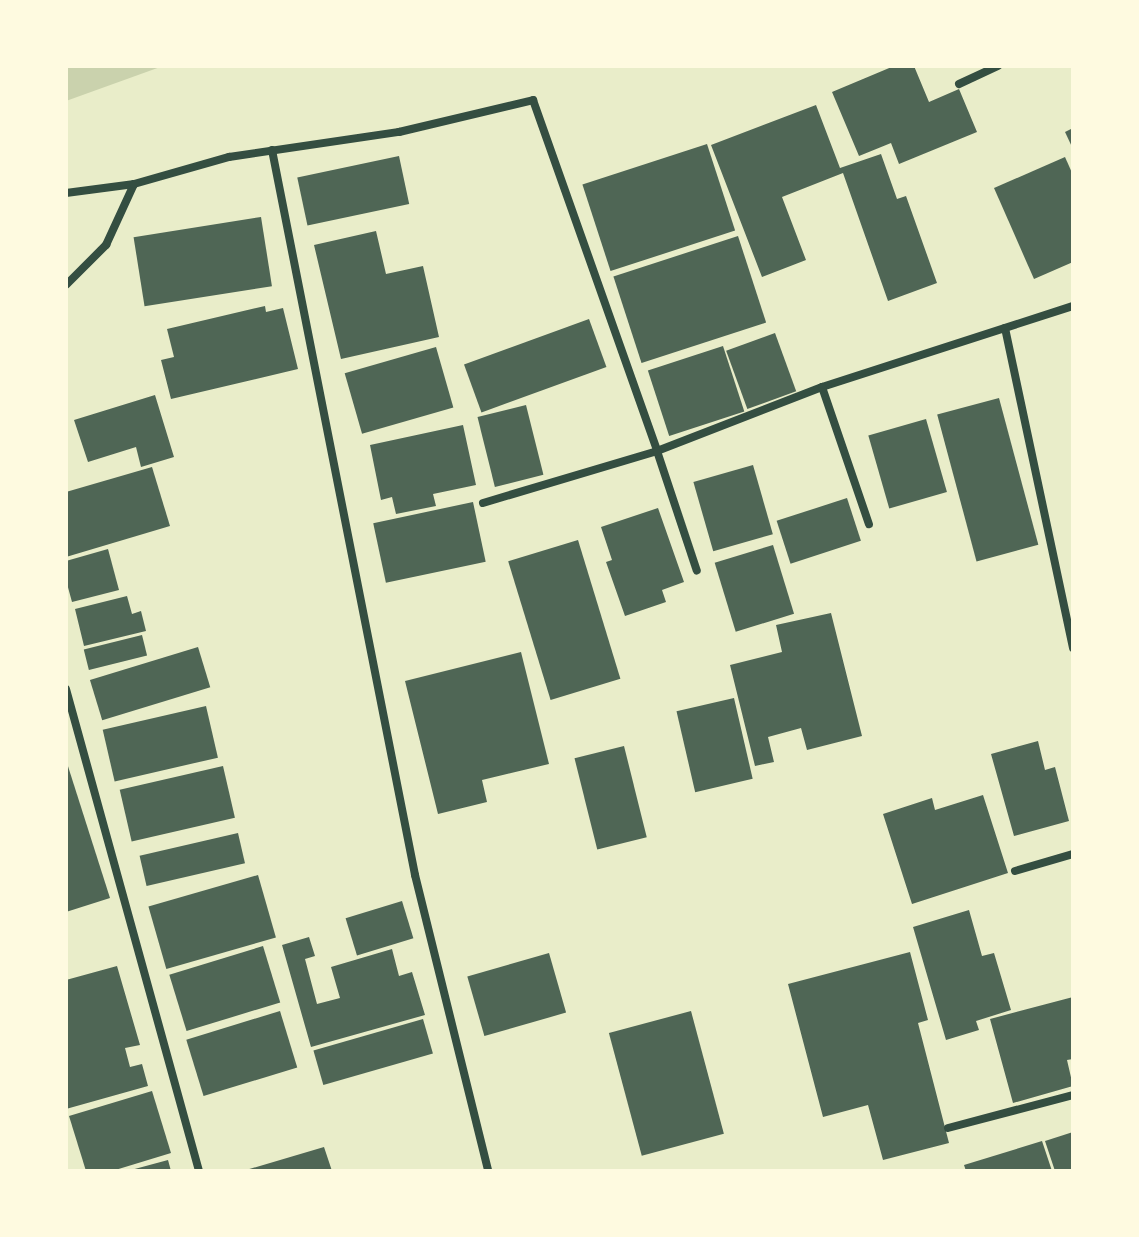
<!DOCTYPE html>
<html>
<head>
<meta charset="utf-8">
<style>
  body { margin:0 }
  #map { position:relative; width:1139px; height:1237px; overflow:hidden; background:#e9edc9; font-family:"Public Sans",sans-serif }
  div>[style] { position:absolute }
  .green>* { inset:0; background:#cad2ad }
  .building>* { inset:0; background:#4f6655; transform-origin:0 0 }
  .minor>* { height:8px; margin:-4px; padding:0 4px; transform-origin:4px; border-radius:4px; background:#344e41 }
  span { translate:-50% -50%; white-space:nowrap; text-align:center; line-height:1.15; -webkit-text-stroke:6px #fefae0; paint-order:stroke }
  .frame { position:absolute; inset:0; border:68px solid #fefae0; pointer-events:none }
</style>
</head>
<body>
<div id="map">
  <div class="green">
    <div style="clip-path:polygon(66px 66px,163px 66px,66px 101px)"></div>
  </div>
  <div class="building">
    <div style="clip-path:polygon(894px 66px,914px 66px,929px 102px,959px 89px,977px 132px,899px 164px,891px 143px,859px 156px,832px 92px)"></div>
    <div style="clip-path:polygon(816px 105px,840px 168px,881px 154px,897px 199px,906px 196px,937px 283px,888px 301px,843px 173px,782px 197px,806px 260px,762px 277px,711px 145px)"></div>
    <div style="clip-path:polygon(1073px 128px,1073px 149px,1065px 132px)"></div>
    <div style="left:707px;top:144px;width:91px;height:131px;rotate:72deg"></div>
    <div style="left:399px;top:156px;width:49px;height:104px;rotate:78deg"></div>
    <div style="clip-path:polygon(1065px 157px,1073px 175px,1073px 262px,1034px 279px,994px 188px)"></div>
    <div style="left:261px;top:217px;width:70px;height:129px;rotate:81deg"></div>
    <div style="clip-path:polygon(376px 231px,386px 274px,423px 266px,439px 337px,341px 359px,314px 245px)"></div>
    <div style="left:738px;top:236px;width:91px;height:131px;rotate:72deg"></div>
    <div style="clip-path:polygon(265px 306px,266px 312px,283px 308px,298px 369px,171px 399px,161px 360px,174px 357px,167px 329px)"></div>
    <div style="left:589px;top:319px;width:51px;height:133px;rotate:70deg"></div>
    <div style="left:775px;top:333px;width:62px;height:52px;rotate:70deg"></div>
    <div style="left:723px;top:346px;width:69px;height:79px;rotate:72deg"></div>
    <div style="left:436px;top:347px;width:63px;height:95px;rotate:74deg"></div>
    <div style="clip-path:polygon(155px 395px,174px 457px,141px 467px,136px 447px,88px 462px,74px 420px)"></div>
    <div style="left:999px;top:398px;width:152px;height:64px;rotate:75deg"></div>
    <div style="left:526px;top:405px;width:72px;height:50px;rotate:76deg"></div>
    <div style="left:926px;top:419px;width:76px;height:60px;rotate:74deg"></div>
    <div style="clip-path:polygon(463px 425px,476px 485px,433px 494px,436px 506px,396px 514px,392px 497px,381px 500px,370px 445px)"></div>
    <div style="left:753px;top:465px;width:72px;height:62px;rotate:74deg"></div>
    <div style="clip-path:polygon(152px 467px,170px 526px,66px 557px,66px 492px)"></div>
    <div style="left:847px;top:498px;width:45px;height:74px;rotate:72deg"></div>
    <div style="left:473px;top:502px;width:61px;height:102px;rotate:78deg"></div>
    <div style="clip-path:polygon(658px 508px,684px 582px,662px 590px,666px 602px,625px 616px,606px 562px,612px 560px,601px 527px)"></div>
    <div style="left:578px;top:540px;width:145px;height:73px;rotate:73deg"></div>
    <div style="left:773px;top:545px;width:72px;height:61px;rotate:73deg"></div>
    <div style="clip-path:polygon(108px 549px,119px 590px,72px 602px,66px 580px,66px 561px)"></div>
    <div style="clip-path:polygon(127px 596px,132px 614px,141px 611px,146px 631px,84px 646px,75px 609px)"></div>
    <div style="clip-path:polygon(831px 613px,862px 736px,807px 750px,801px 728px,768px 737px,774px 762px,755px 766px,730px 665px,782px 652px,776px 625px)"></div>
    <div style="left:142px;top:635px;width:21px;height:60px;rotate:76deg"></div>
    <div style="left:198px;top:647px;width:42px;height:113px;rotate:73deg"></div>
    <div style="clip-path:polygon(521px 652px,549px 764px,482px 780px,487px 802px,438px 814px,405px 681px)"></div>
    <div style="left:734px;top:698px;width:83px;height:59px;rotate:77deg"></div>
    <div style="left:206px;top:706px;width:53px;height:106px;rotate:77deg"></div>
    <div style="clip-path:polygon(1038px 741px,1045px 770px,1055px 767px,1069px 821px,1014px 836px,991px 754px)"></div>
    <div style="left:624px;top:746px;width:94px;height:51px;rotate:76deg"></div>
    <div style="clip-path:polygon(66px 760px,110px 898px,66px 912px)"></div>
    <div style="left:223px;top:766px;width:53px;height:106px;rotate:77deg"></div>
    <div style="clip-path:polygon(983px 795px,1008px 873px,912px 904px,883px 814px,932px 798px,935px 810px)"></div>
    <div style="left:238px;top:833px;width:31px;height:101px;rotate:77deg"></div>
    <div style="left:258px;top:875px;width:65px;height:114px;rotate:74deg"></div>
    <div style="left:402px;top:901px;width:39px;height:59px;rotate:73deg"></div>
    <div style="clip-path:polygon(969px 910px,982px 956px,994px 953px,1011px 1010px,976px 1021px,979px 1030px,946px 1040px,913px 927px)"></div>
    <div style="clip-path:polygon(309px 937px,315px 956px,305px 959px,317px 1004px,340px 998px,331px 967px,392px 949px,399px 976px,412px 972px,425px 1015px,311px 1047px,282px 945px)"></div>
    <div style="left:263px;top:946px;width:59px;height:98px;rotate:73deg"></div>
    <div style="clip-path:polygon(910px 952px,928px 1020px,918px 1023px,949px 1143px,883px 1160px,868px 1105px,823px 1117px,788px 984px)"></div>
    <div style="left:549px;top:953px;width:62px;height:85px;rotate:74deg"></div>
    <div style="clip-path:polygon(117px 966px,140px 1045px,125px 1048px,130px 1067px,142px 1064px,148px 1086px,66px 1109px,66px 980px)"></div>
    <div style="clip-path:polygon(1073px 997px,1073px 1059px,1067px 1060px,1073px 1086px,1013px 1103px,990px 1019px)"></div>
    <div style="left:280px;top:1011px;width:59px;height:98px;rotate:73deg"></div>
    <div style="left:691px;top:1011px;width:127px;height:85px;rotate:75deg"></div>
    <div style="left:423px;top:1019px;width:36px;height:114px;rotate:74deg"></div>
    <div style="clip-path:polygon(152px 1091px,171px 1153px,112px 1171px,86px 1171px,69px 1116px)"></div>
    <div style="clip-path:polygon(1073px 1132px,1073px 1171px,1055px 1171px,1045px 1141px)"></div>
    <div style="clip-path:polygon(1042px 1141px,1052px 1171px,966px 1171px,964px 1165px)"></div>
    <div style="clip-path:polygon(324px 1147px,332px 1171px,246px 1171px,246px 1170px)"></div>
    <div style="clip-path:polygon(168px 1160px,171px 1171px,132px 1171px,131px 1170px)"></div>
  </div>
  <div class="minor">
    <div style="left:959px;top:84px;width:43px;rotate:-24.8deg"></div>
    <div style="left:272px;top:150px;width:739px;rotate:78.84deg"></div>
    <div style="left:415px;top:875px;width:305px;rotate:76.1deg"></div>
    <div style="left:66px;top:193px;width:69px;rotate:-7.5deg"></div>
    <div style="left:66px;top:285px;width:57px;rotate:-45deg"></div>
    <div style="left:106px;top:245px;width:67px;rotate:-65.3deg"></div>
    <div style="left:134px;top:184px;width:99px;rotate:-15.9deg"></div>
    <div style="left:229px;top:157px;width:172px;rotate:-8.4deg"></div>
    <div style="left:399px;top:132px;width:138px;rotate:-13.4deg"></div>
    <div style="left:533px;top:100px;width:372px;rotate:70.5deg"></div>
    <div style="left:657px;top:451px;width:177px;rotate:-21.2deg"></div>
    <div style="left:822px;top:387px;width:264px;rotate:-17.9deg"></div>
    <div style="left:1005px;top:328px;width:327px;rotate:78deg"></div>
    <div style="left:822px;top:387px;width:145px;rotate:71.1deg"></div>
    <div style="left:483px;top:503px;width:182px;rotate:-16.6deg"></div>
    <div style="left:657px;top:451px;width:126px;rotate:71.6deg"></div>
    <div style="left:66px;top:689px;width:500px;rotate:74.57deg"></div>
    <div style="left:1015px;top:871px;width:60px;rotate:-16.3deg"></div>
    <div style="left:948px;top:1128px;width:129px;rotate:-14.8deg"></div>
  </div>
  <div class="frame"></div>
</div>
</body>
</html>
